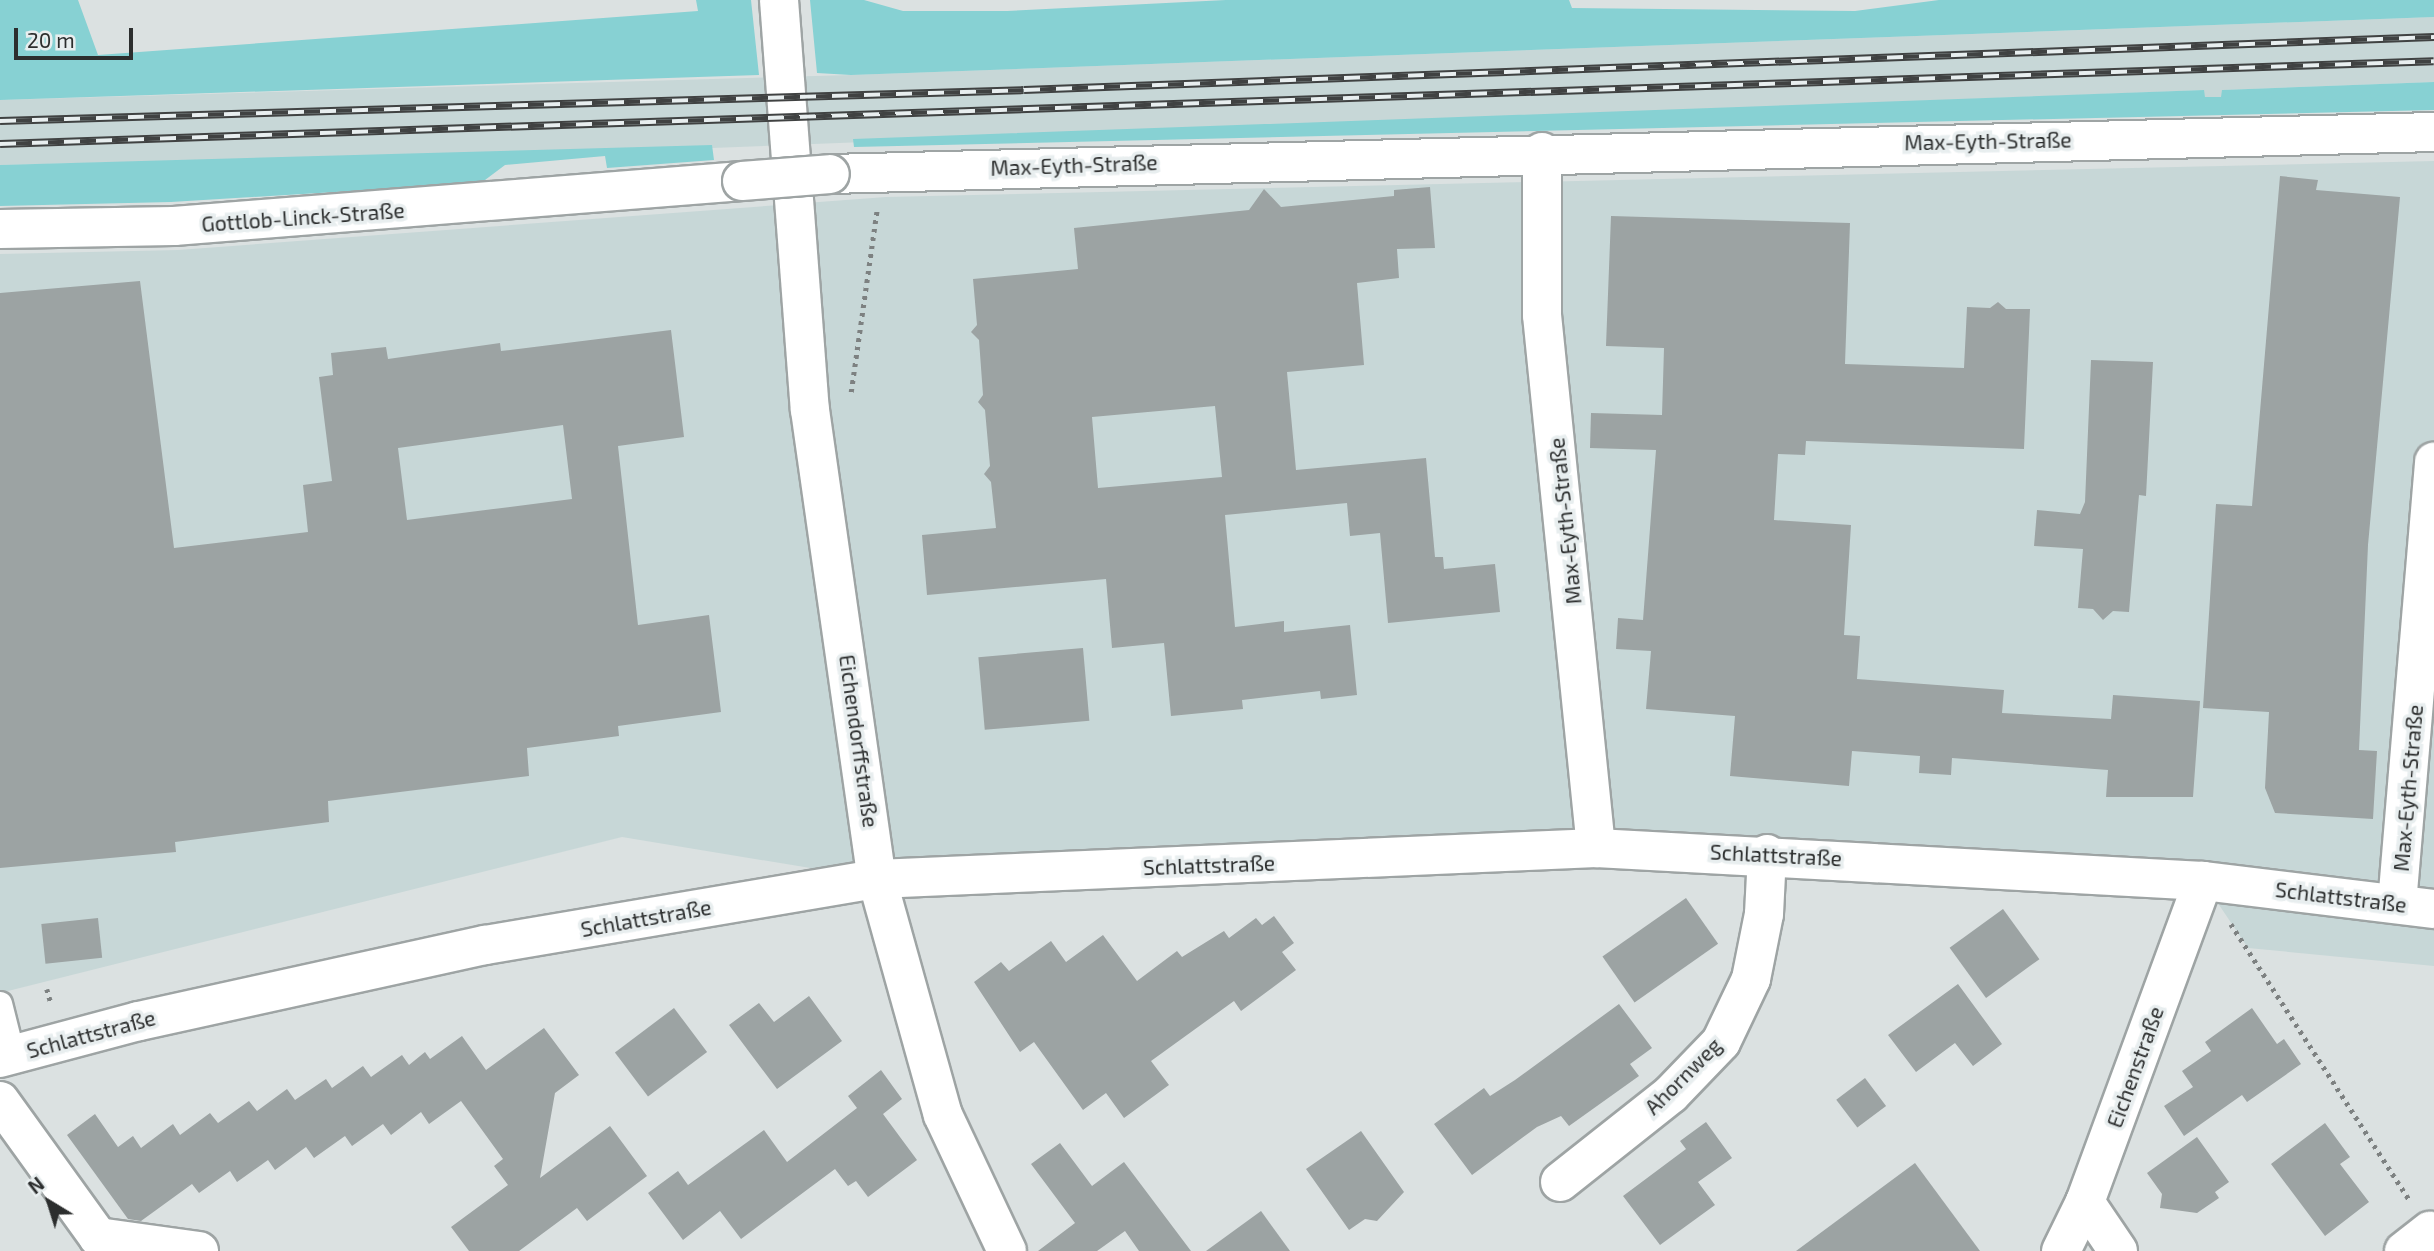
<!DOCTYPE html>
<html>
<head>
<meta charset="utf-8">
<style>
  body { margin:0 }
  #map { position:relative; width:2434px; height:1251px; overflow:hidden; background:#dbe1e1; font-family:"Exo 2",sans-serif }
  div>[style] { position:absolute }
  .built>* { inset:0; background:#c7d7d7 }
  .green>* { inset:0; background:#87d1d3 }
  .building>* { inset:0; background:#9ca3a3; transform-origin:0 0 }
  .path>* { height:4.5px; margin-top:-2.25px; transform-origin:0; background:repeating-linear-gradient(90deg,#7d8181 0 3.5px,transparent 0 8.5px) }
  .roads { filter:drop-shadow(2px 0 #9ea4a4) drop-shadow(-2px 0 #9ea4a4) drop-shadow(0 2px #9ea4a4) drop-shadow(0 -2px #9ea4a4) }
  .service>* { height:23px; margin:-11.5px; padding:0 11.5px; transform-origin:11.5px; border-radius:11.5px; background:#fff }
  .minor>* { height:38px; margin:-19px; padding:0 19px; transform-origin:19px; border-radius:19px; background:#fff }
  .tertiary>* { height:38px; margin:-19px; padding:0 19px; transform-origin:19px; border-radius:19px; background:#fff }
  .rail>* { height:8px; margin-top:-4px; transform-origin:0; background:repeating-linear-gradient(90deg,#e8eeef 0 16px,#404242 0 32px); box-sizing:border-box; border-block:2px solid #404242 }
  .bridges { filter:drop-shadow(2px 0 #9ea4a4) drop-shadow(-2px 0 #9ea4a4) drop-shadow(0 2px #9ea4a4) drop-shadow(0 -2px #9ea4a4) }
  .tertiary-bridge>* { height:38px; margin:-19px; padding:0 19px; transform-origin:19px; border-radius:19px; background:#fff }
  span { translate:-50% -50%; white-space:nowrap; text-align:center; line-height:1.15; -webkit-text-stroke:7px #e8eeef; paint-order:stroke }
  .street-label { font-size:21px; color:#2c2e2e }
  .north { position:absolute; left:14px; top:1167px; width:70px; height:70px; -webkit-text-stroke:5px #e8eeef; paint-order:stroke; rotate:322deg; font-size:19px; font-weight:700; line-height:28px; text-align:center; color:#2c2e2e }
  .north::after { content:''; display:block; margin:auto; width:24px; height:32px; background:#2c2e2e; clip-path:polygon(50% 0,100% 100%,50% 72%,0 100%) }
  .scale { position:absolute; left:14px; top:28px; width:119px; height:32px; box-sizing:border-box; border:4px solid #2c2e2e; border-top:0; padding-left:9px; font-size:21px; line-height:24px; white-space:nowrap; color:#2c2e2e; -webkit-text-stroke:5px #e8eeef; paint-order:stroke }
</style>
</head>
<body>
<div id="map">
  <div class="built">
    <div style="clip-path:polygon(2434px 17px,2434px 82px,2222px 90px,2222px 97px,2205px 98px,2203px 90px,712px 148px,0 165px,0 100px,851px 75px)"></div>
    <div style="clip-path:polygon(2434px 161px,2434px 966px,2248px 948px,2203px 881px,1767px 854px,877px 879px,622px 837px,0 993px,0 254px,178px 250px,886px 197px)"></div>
  </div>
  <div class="green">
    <div style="clip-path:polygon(0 0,78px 0,98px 55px,698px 11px,696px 0,751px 0,759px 75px,0 100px)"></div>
    <div style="clip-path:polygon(810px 0,864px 0,903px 11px,1007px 11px,1226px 0,1569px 0,1572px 8px,1855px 11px,1939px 0,2434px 0,2434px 17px,851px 75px,817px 73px)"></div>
    <div style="clip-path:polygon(2434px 82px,2434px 110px,854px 147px,853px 139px,2204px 90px,2205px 97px,2221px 97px,2222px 90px)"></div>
    <div style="clip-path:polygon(712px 145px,714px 160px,607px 168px,605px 156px,505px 165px,481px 183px,171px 202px,0 206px,0 165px)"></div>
  </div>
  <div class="building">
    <div style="clip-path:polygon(2280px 176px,2318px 180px,2316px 190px,2400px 197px,2368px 545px,2359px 750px,2377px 751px,2373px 819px,2275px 813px,2265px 788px,2269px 712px,2203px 708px,2216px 504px,2252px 506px)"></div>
    <div style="clip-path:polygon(evenodd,1430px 187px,1435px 248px,1397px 249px,1399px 278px,1357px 283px,1364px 365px,1287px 372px,1296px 470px,1426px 458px,1435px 557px,1443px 557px,1444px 569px,1495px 564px,1500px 612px,1388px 623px,1380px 533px,1350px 536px,1347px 503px,1225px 515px,1235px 627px,1284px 621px,1284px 632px,1350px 625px,1357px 695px,1321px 699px,1320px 691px,1242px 700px,1243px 709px,1171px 716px,1164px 643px,1112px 648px,1106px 579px,927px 595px,922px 535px,996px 528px,991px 482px,984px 474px,990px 466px,985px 410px,978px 402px,983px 395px,979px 340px,971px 332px,977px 325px,973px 279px,1078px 269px,1074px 228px,1249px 210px,1264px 189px,1281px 207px,1394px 196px,1394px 190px,1430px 187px,1215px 406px,1222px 477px,1098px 488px,1092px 417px,1215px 406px)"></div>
    <div style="clip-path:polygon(1611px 216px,1850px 223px,1845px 364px,1964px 368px,1967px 307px,1990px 308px,1998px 302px,2006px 309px,2030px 309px,2024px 449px,1806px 441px,1805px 455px,1778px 454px,1774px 520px,1851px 525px,1844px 635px,1860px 636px,1857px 679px,2004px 690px,2002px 713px,2111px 719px,2113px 695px,2200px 701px,2193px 797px,2106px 797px,2108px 770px,1952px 758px,1951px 775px,1919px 773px,1920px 756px,1852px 751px,1849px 786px,1730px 776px,1735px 716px,1646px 709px,1651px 651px,1616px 649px,1618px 618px,1643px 620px,1656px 450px,1590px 448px,1591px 413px,1662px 415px,1664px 348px,1606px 346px)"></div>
    <div style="clip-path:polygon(evenodd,140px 281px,174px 548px,308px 532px,303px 485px,332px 481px,319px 377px,333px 375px,331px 353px,386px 347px,388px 359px,500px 343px,501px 351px,671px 330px,684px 437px,618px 446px,638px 625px,709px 615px,721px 712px,618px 726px,619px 736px,527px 748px,529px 776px,328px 801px,329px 822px,175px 842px,176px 852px,0 868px,0 293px,140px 281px,563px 425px,572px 499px,407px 520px,398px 448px,563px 425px)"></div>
    <div style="clip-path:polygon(2091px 360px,2153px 362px,2146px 496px,2139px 495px,2129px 612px,2113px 611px,2103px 620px,2093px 609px,2078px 608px,2083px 549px,2034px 546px,2037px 510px,2080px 514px,2085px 502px)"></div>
    <div style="left:1083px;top:648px;width:73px;height:105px;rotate:85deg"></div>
    <div style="left:1686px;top:898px;width:56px;height:102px;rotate:55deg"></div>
    <div style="left:2003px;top:909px;width:62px;height:66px;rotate:54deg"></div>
    <div style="clip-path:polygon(1274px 916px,1294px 943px,1282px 952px,1296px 970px,1241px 1011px,1234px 1001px,1151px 1061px,1169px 1085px,1124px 1118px,1106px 1093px,1083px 1110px,1034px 1042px,1020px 1052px,974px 982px,1001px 962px,1009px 971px,1051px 941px,1066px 962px,1103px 935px,1137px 981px,1177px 951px,1182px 957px,1224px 931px,1229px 938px,1256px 918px,1262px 925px)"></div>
    <div style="left:98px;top:918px;width:40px;height:57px;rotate:84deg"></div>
    <div style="clip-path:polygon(1958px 984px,2002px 1044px,1973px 1066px,1955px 1043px,1916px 1072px,1888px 1035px)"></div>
    <div style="clip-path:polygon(809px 996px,842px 1041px,777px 1089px,729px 1025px,759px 1003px,774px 1022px)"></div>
    <div style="clip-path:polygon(1619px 1004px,1652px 1048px,1630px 1064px,1639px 1076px,1569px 1126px,1561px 1116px,1537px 1127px,1472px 1175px,1434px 1124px,1484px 1088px,1490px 1096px,1515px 1080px)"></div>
    <div style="left:674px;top:1008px;width:55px;height:74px;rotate:53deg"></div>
    <div style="clip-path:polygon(2252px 1008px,2277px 1044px,2284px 1039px,2301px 1064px,2247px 1102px,2242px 1095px,2184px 1136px,2164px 1106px,2193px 1087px,2182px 1071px,2211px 1051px,2205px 1042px)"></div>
    <div style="clip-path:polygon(544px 1028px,579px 1075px,555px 1093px,540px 1178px,610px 1126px,647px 1176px,587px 1221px,577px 1208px,519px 1251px,469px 1251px,451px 1227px,508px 1185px,494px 1166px,503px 1159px,461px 1101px,429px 1124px,421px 1112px,391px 1135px,383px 1124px,352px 1146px,345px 1136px,314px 1158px,306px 1147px,275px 1170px,268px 1160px,237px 1182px,230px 1171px,199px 1193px,192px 1184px,141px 1221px,128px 1219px,67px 1135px,95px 1114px,118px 1147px,133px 1136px,141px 1148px,173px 1124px,180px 1135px,210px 1113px,218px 1123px,249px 1101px,257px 1111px,287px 1089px,295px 1100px,326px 1079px,332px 1088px,363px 1066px,371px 1077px,402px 1055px,409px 1065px,425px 1052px,430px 1059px,462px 1036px,486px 1070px)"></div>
    <div style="clip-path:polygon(881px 1070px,902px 1099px,883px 1114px,917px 1160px,868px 1197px,856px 1181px,848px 1186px,835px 1169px,741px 1239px,720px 1211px,683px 1240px,648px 1193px,678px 1171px,688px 1185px,764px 1130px,787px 1162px,857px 1108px,848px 1096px)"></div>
    <div style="left:1865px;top:1078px;width:35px;height:36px;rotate:53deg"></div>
    <div style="clip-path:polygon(1706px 1122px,1732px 1158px,1698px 1182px,1715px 1205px,1660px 1245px,1623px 1196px,1686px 1149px,1680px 1141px)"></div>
    <div style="clip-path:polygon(2325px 1123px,2350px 1157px,2340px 1164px,2369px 1202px,2325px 1236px,2271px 1164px)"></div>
    <div style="clip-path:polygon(1361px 1131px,1404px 1192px,1377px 1221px,1365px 1219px,1349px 1230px,1306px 1169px)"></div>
    <div style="clip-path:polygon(2197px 1137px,2229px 1182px,2215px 1192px,2219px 1198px,2197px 1213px,2160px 1208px,2162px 1194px,2147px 1173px)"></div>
    <div style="clip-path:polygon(1060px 1143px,1092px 1186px,1124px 1162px,1191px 1251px,1139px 1251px,1125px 1231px,1097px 1251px,1038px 1251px,1075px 1223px,1031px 1164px)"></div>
    <div style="clip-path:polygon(1915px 1163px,1980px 1251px,1796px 1251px)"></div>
    <div style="clip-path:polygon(1261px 1211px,1290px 1251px,1206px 1251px)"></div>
  </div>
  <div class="path">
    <div style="left:851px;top:392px;width:184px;rotate:-81.9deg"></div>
    <div style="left:2231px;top:924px;width:328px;rotate:57.1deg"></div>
    <div style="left:47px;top:989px;width:15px;rotate:74deg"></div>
  </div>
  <div class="roads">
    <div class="service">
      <div style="left:0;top:1003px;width:54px;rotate:76deg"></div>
    </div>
    <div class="minor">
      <div style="left:779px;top:0;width:411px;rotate:85.7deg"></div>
      <div style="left:810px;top:410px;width:474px;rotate:81.9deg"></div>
      <div style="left:877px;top:879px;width:245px;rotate:74.4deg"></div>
      <div style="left:943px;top:1115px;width:150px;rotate:64.8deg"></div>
      <div style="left:1542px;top:152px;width:163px;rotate:90deg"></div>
      <div style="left:1542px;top:315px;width:536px;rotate:84.21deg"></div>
      <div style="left:2397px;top:904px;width:444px;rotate:-85.2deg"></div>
      <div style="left:0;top:1058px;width:144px;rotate:-14.9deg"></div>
      <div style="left:139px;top:1021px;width:354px;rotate:-12.4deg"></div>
      <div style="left:485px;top:945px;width:398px;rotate:-9.6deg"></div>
      <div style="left:877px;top:879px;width:720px;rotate:-2.47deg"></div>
      <div style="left:1596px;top:848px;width:608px;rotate:3.11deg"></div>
      <div style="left:2203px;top:881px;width:233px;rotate:6.9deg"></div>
      <div style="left:0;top:1101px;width:168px;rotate:54.2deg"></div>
      <div style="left:98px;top:1237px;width:102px;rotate:7.9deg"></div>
      <div style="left:1560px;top:1182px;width:142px;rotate:-38.4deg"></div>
      <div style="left:1671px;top:1094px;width:72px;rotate:-46.1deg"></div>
      <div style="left:1721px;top:1042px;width:70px;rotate:-64.5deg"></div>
      <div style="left:1751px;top:979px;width:66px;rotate:-78.7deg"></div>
      <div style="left:1764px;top:914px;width:60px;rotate:-87.1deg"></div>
      <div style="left:2085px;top:1202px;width:59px;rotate:56deg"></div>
      <div style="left:2061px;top:1251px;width:55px;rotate:-63.9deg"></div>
      <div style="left:2085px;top:1202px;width:342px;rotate:-69.8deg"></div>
      <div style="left:2404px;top:1251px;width:33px;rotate:-38deg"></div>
    </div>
    <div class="tertiary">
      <div style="left:830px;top:174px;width:1605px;rotate:-1.5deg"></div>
      <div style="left:0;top:229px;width:174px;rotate:-1deg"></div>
      <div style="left:174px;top:226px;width:570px;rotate:-4.53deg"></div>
    </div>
  </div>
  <div class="rail">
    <div style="left:0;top:121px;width:1024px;rotate:-1.73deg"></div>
    <div style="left:1024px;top:90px;width:1411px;rotate:-2.15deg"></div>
    <div style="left:0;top:144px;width:2435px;rotate:-1.95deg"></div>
  </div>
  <div class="bridges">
    <div class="tertiary-bridge">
      <div style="left:742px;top:181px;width:88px;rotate:-4.5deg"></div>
    </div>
  </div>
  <div class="street-label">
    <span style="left:1988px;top:141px;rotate:-1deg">Max-Eyth-Straße</span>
    <span style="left:1074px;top:165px;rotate:-2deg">Max-Eyth-Straße</span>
    <span style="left:303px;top:217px;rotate:-4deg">Gottlob-Linck-Straße</span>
    <span style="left:1565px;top:521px;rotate:-96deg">Max-Eyth-Straße</span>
    <span style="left:859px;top:741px;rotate:82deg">Eichendorffstraße</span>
    <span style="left:2408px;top:788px;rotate:-85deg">Max-Eyth-Straße</span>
    <span style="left:1776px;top:855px;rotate:3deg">Schlattstraße</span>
    <span style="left:1209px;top:865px;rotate:-2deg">Schlattstraße</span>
    <span style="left:2341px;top:897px;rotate:7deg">Schlattstraße</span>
    <span style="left:646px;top:918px;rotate:-10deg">Schlattstraße</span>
    <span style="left:91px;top:1034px;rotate:-15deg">Schlattstraße</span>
    <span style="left:2135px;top:1067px;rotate:-70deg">Eichenstraße</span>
    <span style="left:1683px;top:1076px;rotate:-45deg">Ahornweg</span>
  </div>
  <div class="north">N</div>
  <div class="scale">20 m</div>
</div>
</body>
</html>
